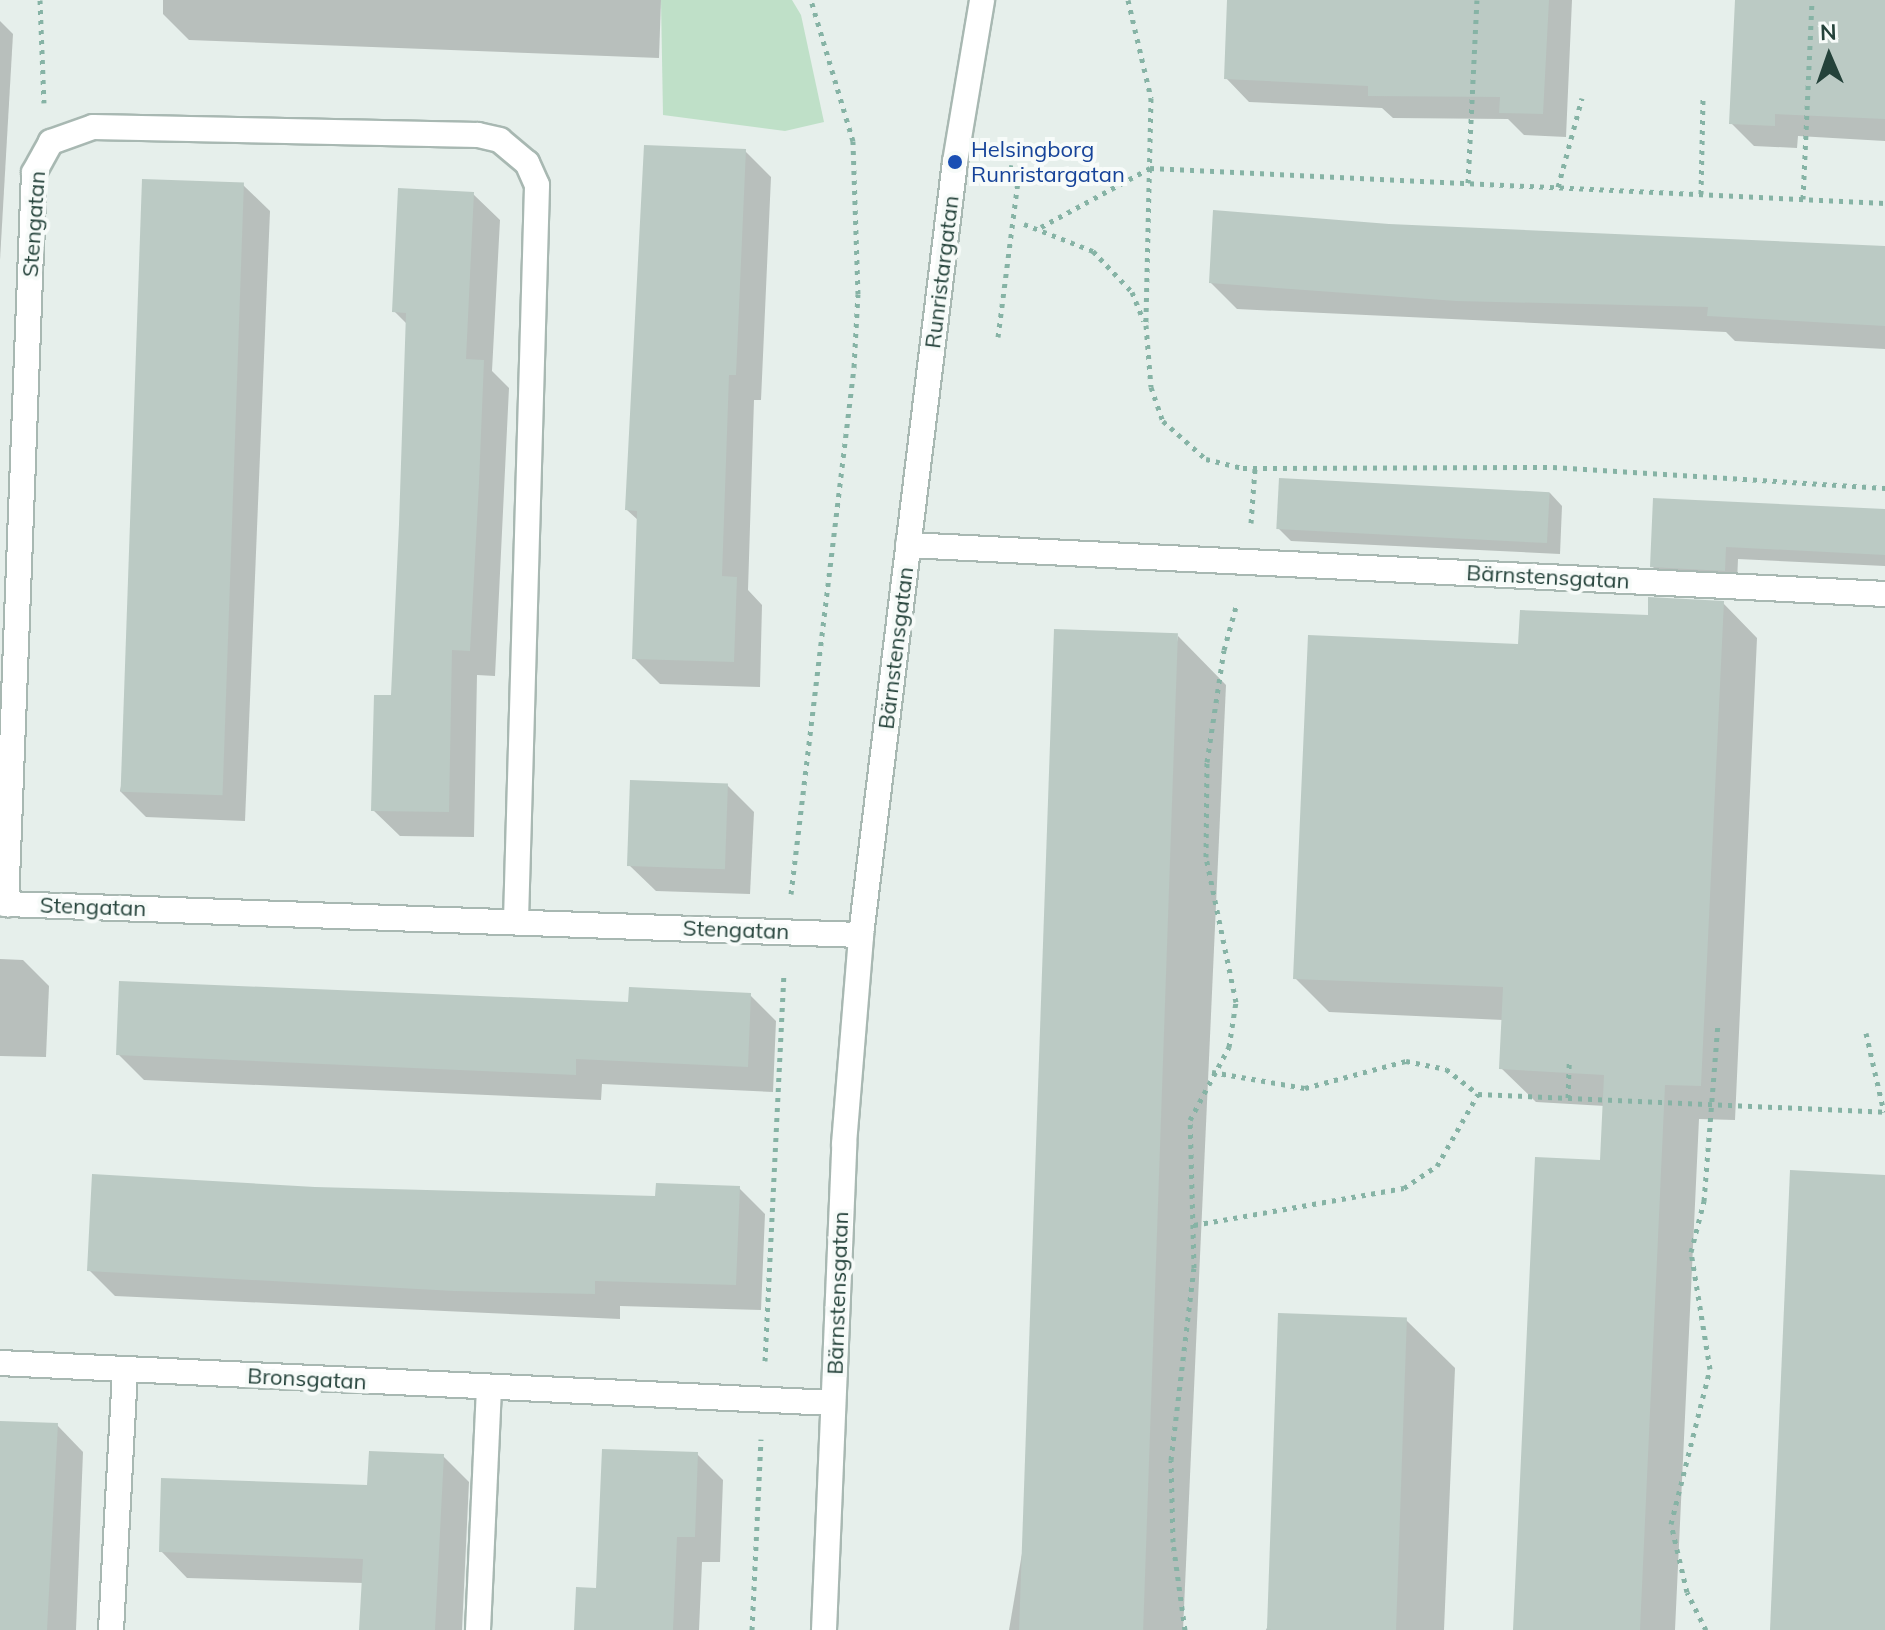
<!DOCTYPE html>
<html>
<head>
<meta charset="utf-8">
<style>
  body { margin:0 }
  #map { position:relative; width:1885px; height:1630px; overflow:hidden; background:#e6efeb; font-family:Mulish,sans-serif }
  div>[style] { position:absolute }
  .green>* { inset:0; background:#bfe0c8 }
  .shadow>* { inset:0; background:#0003 }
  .building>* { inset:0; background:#bbcac4; transform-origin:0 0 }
  .path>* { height:5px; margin-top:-2.5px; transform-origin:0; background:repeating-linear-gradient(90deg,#86b3a5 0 4px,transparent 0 10px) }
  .roads { filter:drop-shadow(2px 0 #a8b8b2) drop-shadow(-2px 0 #a8b8b2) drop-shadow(0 2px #a8b8b2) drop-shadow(0 -2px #a8b8b2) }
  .street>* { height:24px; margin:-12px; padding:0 12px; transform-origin:12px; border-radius:12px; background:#fff }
  .dots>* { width:22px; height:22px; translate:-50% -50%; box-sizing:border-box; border:4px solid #f7fbf9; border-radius:50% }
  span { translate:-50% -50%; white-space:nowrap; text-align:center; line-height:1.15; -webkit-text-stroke:8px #f7fbf9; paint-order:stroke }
  .transit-label { font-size:22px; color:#164399 }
  .left { translate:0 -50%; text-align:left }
  .street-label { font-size:22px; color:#24423a }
  .north { position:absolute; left:1789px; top:16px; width:80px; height:80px; -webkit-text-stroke:6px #f7fbf9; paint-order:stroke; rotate:358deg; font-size:22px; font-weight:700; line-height:32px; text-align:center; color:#24423a }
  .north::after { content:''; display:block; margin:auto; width:28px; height:36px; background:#24423a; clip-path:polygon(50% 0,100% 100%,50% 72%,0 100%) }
</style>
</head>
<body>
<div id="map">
  <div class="green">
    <div style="clip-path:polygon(661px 0,792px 0,801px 15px,824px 122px,785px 131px,663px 115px)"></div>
  </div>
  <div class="shadow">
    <div style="clip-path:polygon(163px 0,661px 0,659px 58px,189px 40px,163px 14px)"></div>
    <div style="clip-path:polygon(1230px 0,1572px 0,1566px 137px,1524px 135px,1508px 119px,1393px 118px,1382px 108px,1249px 102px,1226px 78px)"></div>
    <div style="clip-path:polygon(1737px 0,1885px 0,1885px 141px,1798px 136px,1797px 148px,1754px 146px,1731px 123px)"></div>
    <div style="clip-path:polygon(0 21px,13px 34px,0 260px)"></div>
    <div style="clip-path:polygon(745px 151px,771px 177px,761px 400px,754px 400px,748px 590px,762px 605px,760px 687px,660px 684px,634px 658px,639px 521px,627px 510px)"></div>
    <div style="clip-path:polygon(243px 185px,270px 211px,245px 821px,146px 817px,120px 791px)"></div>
    <div style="clip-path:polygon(473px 194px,500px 220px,492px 371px,509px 388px,495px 676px,477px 675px,474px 837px,400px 836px,373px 810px,393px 697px,408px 325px,394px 311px)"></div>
    <div style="clip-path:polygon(1389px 226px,1885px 248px,1885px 349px,1735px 341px,1726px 332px,1237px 309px,1211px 283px)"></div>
    <div style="clip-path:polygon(1550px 493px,1562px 506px,1560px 554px,1291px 541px,1278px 528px)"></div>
    <div style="clip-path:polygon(1655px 501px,1885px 511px,1885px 566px,1738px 559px,1737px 583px,1665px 579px,1652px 566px)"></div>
    <div style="clip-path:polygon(1723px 603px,1757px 638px,1735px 1120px,1699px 1119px,1675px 1630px,1515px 1630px,1602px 1162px,1605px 1106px,1536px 1102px,1501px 1068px,1503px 1020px,1329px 1012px,1295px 978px,1520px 646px)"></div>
    <div style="clip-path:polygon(1178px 636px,1226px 685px,1183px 1630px,1009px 1630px)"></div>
    <div style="clip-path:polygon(727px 785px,754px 812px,750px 894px,656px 891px,629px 865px)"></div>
    <div style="clip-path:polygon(0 959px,23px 960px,49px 986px,46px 1057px,0 1056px)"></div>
    <div style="clip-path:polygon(750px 995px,776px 1021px,773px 1092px,602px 1084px,601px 1100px,144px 1080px,118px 1054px)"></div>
    <div style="clip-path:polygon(739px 1188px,765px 1214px,761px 1310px,620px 1306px,620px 1319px,115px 1296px,89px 1270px,315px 1189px,657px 1198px)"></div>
    <div style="clip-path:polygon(1406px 1320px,1455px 1368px,1444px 1630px,1266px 1630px)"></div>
    <div style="clip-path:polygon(0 1423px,57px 1425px,83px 1452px,76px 1630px,0 1630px)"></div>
    <div style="clip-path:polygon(697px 1454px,723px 1480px,720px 1562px,702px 1562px,699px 1630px,576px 1630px,598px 1590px)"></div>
    <div style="clip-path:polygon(443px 1456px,469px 1482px,462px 1630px,361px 1630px,364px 1583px,187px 1578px,161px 1551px,369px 1487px)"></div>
  </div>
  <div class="building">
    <div style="clip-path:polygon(1227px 0,1549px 0,1543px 114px,1499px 113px,1500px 97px,1368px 96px,1368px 86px,1224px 79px)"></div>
    <div style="clip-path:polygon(1735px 0,1885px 0,1885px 119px,1775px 114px,1775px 126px,1729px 124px)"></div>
    <div style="clip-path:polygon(644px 145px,746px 149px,736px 375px,729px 375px,722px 576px,737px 577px,734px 662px,632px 659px,637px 511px,625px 510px)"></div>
    <div style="left:142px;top:179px;width:102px;height:613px;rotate:2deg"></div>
    <div style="clip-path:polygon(398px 188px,474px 192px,466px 359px,484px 360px,479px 483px,470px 651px,452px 650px,449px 812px,371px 811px,374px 695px,391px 695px,399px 524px,406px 313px,392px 312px)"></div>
    <div style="clip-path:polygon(1213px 210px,1389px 224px,1885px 246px,1885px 326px,1707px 316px,1708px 307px,1456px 301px,1209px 283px)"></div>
    <div style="left:1279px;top:478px;width:271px;height:51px;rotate:3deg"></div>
    <div style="clip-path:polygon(1653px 498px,1885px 509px,1885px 555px,1726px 547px,1725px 571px,1650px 567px)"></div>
    <div style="clip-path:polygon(1648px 597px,1724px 601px,1701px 1086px,1665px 1085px,1640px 1630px,1513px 1630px,1535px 1157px,1600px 1160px,1604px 1075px,1499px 1069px,1503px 987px,1293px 979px,1308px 635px,1518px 644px,1520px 610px,1648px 615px)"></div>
    <div style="left:1054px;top:629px;width:124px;height:1002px;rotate:2deg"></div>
    <div style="left:630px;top:780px;width:98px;height:86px;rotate:2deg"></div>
    <div style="clip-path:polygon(119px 981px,628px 1002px,629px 987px,751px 993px,748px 1067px,576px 1059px,576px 1075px,116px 1055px)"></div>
    <div style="clip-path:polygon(1790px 1170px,1885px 1175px,1885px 1630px,1770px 1630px)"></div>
    <div style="clip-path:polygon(92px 1174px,315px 1187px,655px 1196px,656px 1183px,740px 1186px,736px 1285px,595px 1281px,595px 1294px,454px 1291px,87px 1271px)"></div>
    <div style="left:1278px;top:1313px;width:129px;height:317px;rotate:2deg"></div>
    <div style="clip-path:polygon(0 1421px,58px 1423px,47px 1630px,0 1630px)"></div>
    <div style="clip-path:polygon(602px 1449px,698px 1452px,695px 1537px,677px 1537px,673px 1630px,574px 1630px,576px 1587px,596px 1588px)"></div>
    <div style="clip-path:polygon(369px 1451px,444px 1454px,435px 1630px,359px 1630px,363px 1559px,159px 1552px,161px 1478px,367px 1485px)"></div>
  </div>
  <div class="path">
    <div style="left:40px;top:0;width:103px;rotate:87.8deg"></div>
    <div style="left:1128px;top:0;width:101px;rotate:76.8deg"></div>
    <div style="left:1151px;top:98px;width:227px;rotate:91.3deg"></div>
    <div style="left:1146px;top:325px;width:62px;rotate:85.4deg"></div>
    <div style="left:1151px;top:387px;width:36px;rotate:71deg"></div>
    <div style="left:1163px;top:421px;width:57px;rotate:41.5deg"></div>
    <div style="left:1206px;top:459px;width:38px;rotate:14deg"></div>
    <div style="left:1243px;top:468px;width:310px;rotate:-0.2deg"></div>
    <div style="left:1553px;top:467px;width:333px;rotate:3.6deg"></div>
    <div style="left:1009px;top:167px;width:21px;rotate:8deg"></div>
    <div style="left:1468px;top:183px;width:183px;rotate:-87.2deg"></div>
    <div style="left:1558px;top:187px;width:92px;rotate:-74.9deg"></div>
    <div style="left:1701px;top:194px;width:96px;rotate:-88.8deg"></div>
    <div style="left:1803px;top:199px;width:199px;rotate:-87.4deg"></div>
    <div style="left:1024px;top:224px;width:74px;rotate:21.4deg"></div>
    <div style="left:1093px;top:251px;width:57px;rotate:46.4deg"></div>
    <div style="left:1132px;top:292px;width:31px;rotate:68deg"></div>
    <div style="left:1041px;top:227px;width:124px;rotate:-28.4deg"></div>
    <div style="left:1150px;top:168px;width:736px;rotate:2.73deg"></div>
    <div style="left:998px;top:337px;width:180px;rotate:-82.7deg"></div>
    <div style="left:1251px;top:523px;width:55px;rotate:-85.8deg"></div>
    <div style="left:791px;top:894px;width:531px;rotate:-83.18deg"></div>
    <div style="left:854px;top:367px;width:73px;rotate:-86.9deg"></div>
    <div style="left:858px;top:294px;width:153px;rotate:-91.9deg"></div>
    <div style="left:853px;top:141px;width:147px;rotate:-106.6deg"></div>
    <div style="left:1866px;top:1033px;width:81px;rotate:77.2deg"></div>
    <div style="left:1212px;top:1072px;width:94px;rotate:9.8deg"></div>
    <div style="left:1305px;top:1088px;width:105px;rotate:-15deg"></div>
    <div style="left:1406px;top:1061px;width:41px;rotate:11.3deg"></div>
    <div style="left:1446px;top:1069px;width:41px;rotate:38deg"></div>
    <div style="left:1478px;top:1094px;width:407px;rotate:2.5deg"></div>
    <div style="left:1568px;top:1098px;width:36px;rotate:-88deg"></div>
    <div style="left:1194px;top:1225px;width:213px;rotate:-10deg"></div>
    <div style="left:1404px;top:1188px;width:40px;rotate:-34deg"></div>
    <div style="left:1437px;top:1166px;width:83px;rotate:-60.3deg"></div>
    <div style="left:765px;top:1361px;width:389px;rotate:-87.2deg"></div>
    <div style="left:752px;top:1630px;width:191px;rotate:-87.3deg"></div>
    <div style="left:1185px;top:1630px;width:89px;rotate:-97.8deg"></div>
    <div style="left:1173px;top:1542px;width:82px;rotate:-91.4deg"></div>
    <div style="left:1171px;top:1460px;width:193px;rotate:-83.2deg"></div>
    <div style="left:1194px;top:1268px;width:148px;rotate:-91.5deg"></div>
    <div style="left:1190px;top:1120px;width:83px;rotate:-61.9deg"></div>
    <div style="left:1229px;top:1047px;width:46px;rotate:-81.2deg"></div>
    <div style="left:1236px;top:1002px;width:148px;rotate:-101.7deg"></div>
    <div style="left:1206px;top:857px;width:95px;rotate:-89.4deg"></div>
    <div style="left:1207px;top:762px;width:113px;rotate:-81.4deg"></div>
    <div style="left:1224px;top:650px;width:49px;rotate:-74.5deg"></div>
    <div style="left:1706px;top:1630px;width:42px;rotate:-116.6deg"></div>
    <div style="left:1687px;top:1592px;width:70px;rotate:-103.2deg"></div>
    <div style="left:1671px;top:1524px;width:160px;rotate:-75.9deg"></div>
    <div style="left:1710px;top:1369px;width:119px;rotate:-99.2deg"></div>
    <div style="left:1691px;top:1252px;width:53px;rotate:-75.7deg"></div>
    <div style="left:1704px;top:1201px;width:177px;rotate:-85.5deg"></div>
  </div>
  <div class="roads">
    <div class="street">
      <div style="left:908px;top:545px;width:978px;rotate:2.87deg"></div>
      <div style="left:516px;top:920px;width:735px;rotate:-88.36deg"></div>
      <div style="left:537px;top:185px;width:24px;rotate:-114deg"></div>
      <div style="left:527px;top:163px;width:35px;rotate:-140deg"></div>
      <div style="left:500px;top:140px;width:23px;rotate:-167deg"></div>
      <div style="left:478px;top:135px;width:385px;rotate:-178.8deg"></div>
      <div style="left:93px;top:127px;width:45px;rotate:160.3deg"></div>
      <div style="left:51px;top:142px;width:35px;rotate:119deg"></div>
      <div style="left:34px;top:173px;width:732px;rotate:92.19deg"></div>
      <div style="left:6px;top:904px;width:856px;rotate:2.08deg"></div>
      <div style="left:0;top:1363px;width:834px;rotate:2.75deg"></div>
      <div style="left:111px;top:1630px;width:259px;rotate:-86.9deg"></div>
      <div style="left:478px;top:1630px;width:243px;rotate:-87.4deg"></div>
      <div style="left:824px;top:1630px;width:486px;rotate:-87.6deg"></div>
      <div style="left:844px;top:1144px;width:210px;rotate:-85.3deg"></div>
      <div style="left:861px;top:935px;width:779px;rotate:-83.07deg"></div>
      <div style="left:955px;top:162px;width:164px;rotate:-80.5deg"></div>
    </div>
  </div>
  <div class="dots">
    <div style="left:955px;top:162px;background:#1a4fb4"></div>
  </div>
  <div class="transit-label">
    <span class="left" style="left:971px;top:162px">Helsingborg<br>Runristargatan</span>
  </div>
  <div class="street-label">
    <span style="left:34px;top:224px;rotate:-86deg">Stengatan</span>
    <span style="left:942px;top:272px;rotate:-83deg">Runristargatan</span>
    <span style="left:1548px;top:577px;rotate:3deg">Bärnstensgatan</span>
    <span style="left:896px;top:648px;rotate:-83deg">Bärnstensgatan</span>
    <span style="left:93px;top:907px;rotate:2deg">Stengatan</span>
    <span style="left:736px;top:930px;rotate:2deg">Stengatan</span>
    <span style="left:838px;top:1293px;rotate:-88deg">Bärnstensgatan</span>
    <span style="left:307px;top:1379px;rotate:3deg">Bronsgatan</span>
  </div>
  <div class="north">N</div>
</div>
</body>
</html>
